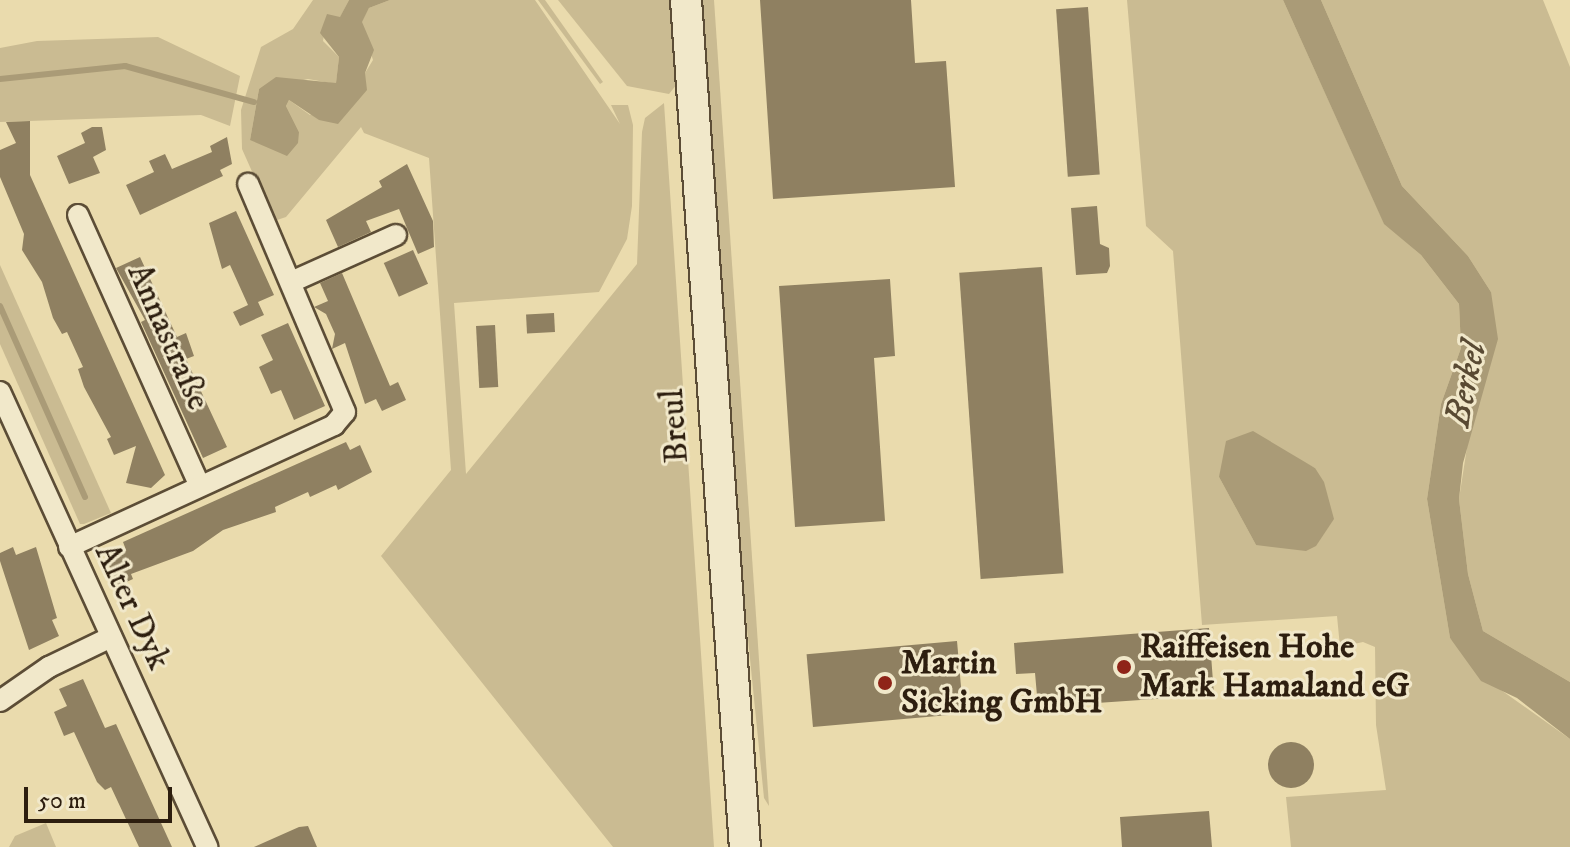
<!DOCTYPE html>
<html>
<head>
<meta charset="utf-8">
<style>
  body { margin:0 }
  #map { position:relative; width:1570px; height:847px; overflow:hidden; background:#eadbad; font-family:"IM FELL DW Pica",serif }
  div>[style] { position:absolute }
  .green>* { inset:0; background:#cabb92 }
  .water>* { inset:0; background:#aa9b77 }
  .stream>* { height:6px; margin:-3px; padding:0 3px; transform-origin:3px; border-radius:3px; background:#aa9b77 }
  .building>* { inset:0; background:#8f8061; transform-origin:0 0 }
  .round { border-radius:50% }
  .roads { filter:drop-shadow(2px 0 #5c4d36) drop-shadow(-2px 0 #5c4d36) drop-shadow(0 2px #5c4d36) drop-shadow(0 -2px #5c4d36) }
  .street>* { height:20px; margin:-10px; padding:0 10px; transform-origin:10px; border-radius:10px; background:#f1e8ca }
  .secondary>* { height:30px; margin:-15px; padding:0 15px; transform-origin:15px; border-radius:15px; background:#f1e8ca }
  .dots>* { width:22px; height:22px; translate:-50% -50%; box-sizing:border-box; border:4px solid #f1e8ca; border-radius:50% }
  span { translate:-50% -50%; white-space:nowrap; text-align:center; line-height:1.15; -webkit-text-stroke:6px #f1e8ca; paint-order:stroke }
  .street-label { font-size:34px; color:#2d1e0f }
  .poi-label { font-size:34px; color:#2d1e0f; font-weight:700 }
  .left { translate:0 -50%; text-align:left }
  .water-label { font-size:36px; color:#594a33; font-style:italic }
  .scale { position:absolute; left:24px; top:787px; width:148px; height:36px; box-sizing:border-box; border:4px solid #2d1e0f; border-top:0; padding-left:10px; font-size:24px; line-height:28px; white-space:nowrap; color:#2d1e0f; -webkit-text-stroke:6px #f1e8ca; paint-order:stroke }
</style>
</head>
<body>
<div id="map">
  <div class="green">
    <div style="clip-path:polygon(313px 0,349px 0,340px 18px,327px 17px,323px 41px,339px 57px,336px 84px,308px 79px,259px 89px,250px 140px,299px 132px,286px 106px,289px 100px,310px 115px,365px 73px,373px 60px,361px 23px,369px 8px,390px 0,535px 0,620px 124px,611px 105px,628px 105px,633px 125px,632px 206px,627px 239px,599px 292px,454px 303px,466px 474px,637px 264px,642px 132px,645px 118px,664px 103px,714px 847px,613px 847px,381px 556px,451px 470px,429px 158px,364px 133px,361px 127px,286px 217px,274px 221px,242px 149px,241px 110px,261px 47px,293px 29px)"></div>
    <div style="clip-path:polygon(538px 0,545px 0,603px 82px,600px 84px)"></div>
    <div style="clip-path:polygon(558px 0,671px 0,677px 84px,669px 94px,627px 86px)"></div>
    <div style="clip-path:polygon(701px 0,714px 0,769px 806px,764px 798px,737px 529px)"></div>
    <div style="clip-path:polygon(evenodd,1127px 0,1283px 0,1384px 223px,1421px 255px,1459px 304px,1461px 348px,1441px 404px,1427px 499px,1450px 638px,1501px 690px,1570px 739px,1570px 847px,1291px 847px,1286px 797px,1386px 790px,1376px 725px,1375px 647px,1363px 642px,1340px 647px,1337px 616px,1202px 625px,1173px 251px,1146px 226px,1127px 0,1292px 457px,1315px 468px,1256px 545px,1219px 477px,1292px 457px)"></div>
    <div style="clip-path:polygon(1321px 0,1543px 0,1570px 67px,1570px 682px,1483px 631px,1468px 574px,1459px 499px,1491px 292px,1468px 256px,1402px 186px)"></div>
    <div style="clip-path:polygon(158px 37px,240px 76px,230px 126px,201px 115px,0 122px,0 48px,37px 41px)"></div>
    <div style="clip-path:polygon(0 265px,111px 513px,84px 524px,80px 524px,0 344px)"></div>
    <div style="clip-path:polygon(46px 823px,56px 847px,9px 847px,15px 836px)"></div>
  </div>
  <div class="water">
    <div style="clip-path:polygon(349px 0,390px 0,369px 8px,362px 22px,374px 50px,365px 73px,367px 90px,338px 124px,319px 120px,289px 100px,286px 106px,299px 132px,298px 143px,287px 156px,250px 140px,259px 89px,276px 77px,336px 83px,339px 57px,320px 33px,327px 14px,340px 17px)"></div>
    <div style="clip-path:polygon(1283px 0,1321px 0,1402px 186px,1468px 256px,1491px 292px,1498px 339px,1463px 463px,1459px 499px,1468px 574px,1483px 631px,1570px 682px,1570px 739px,1517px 698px,1481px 681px,1450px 638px,1427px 499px,1441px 404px,1461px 348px,1459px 304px,1421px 255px,1384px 224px)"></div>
    <div style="clip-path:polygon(1253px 431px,1315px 468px,1324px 482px,1334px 519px,1316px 546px,1306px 551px,1256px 545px,1219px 477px,1226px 441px)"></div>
  </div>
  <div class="stream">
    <div style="left:0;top:79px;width:126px;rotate:-5.9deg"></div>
    <div style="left:125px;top:66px;width:134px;rotate:15.6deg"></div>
    <div style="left:0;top:306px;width:209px;rotate:66deg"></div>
  </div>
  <div class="building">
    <div style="clip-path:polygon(760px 0,911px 0,915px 63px,946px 61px,955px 187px,773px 199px)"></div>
    <div style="left:1088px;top:7px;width:168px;height:32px;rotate:86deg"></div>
    <div style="clip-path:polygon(30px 121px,30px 175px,165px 475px,151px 488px,126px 483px,136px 446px,114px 455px,107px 439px,111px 437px,84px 387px,78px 369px,83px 367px,67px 332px,62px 334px,53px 318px,42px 282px,22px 250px,24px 234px,0 177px,0 150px,16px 143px,6px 122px)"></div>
    <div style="clip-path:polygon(92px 127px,102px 127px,106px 150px,93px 157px,100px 173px,69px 184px,57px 156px,85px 143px,81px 133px)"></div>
    <div style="clip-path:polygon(227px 137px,232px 164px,220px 170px,223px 176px,140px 215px,126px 185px,154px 172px,149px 161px,165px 154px,172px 169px,212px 152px,210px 146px)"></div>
    <div style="clip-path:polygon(407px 164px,433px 221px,434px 247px,418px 254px,399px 209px,366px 221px,371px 232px,338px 247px,326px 220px,382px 187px,379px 181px)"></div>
    <div style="clip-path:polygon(1097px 206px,1100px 244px,1109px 248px,1110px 266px,1107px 273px,1076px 275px,1071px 208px)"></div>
    <div style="clip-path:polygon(236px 211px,274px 295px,258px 302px,264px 315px,240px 326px,233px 312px,248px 305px,230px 265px,222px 269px,209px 223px)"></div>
    <div style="left:413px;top:250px;width:37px;height:32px;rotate:66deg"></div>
    <div style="clip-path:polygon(140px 257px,177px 337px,186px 333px,194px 356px,186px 359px,227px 447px,203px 458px,141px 322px,145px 320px,116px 268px)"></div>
    <div style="left:1042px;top:267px;width:307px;height:83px;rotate:86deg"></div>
    <div style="clip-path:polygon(342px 273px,390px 386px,398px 382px,406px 400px,382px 411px,376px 399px,365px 404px,345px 343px,332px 349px,335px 334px,326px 314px,314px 307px,328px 301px,320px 283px)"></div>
    <div style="clip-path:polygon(890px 279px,895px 356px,874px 358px,885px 521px,795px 527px,779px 286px)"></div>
    <div style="left:554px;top:313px;width:19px;height:28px;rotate:87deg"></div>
    <div style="clip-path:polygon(288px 323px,325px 406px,294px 420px,281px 390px,271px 394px,259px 367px,273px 360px,261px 335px)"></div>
    <div style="left:495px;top:325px;width:62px;height:19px;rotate:87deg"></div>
    <div style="clip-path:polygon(346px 442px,350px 450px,360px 445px,372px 472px,338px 490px,336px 485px,310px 497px,308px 492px,275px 507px,276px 512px,223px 530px,193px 551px,131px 574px,133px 579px,118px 586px,106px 559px,126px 550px,123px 542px)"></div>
    <div style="clip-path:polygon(13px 547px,16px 555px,36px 547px,57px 618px,52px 620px,59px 636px,29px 650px,0 561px,0 553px)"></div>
    <div style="clip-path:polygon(1209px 628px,1214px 695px,1038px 707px,1035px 673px,1016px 674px,1014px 643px)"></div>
    <div style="left:957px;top:641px;width:73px;height:151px;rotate:85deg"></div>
    <div style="clip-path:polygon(83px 679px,105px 728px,116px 724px,172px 847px,139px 847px,111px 787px,105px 790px,97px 782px,74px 732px,64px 736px,54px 712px,67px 706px,59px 689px)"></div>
    <div class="round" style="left:1268px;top:742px;width:46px;height:46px"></div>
    <div style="clip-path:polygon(1209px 811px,1212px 847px,1122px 847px,1120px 817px)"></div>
    <div style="clip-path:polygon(308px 826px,317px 847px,254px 847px,299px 827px)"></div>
  </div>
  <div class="roads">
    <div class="street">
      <div style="left:78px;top:215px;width:297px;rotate:65.8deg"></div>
      <div style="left:291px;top:282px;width:115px;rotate:-24.1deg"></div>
      <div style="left:0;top:392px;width:500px;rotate:65.5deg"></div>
      <div style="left:69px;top:547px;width:292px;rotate:-24.7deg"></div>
      <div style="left:334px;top:425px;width:17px;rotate:-50deg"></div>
      <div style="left:345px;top:412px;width:248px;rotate:-113deg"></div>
      <div style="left:0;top:701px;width:60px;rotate:-34.8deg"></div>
      <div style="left:49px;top:667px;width:69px;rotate:-25.8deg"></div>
    </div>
    <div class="secondary">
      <div style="left:686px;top:0;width:849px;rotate:86.02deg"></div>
    </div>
  </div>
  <div class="dots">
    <div style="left:1124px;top:667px;background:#8f2418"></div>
    <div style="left:885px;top:683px;background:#8f2418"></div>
  </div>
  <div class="street-label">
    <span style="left:168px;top:337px;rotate:66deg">Annastraße</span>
    <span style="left:675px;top:426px;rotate:-94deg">Breul</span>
    <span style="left:132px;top:607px;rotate:65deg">Alter Dyk</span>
  </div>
  <div class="poi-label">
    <span class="left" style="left:1140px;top:667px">Raiffeisen Hohe<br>Mark Hamaland eG</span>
    <span class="left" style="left:901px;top:683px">Martin<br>Sicking GmbH</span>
  </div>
  <div class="water-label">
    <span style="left:1466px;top:384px;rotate:-78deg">Berkel</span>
  </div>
  <div class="scale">50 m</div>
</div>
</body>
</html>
